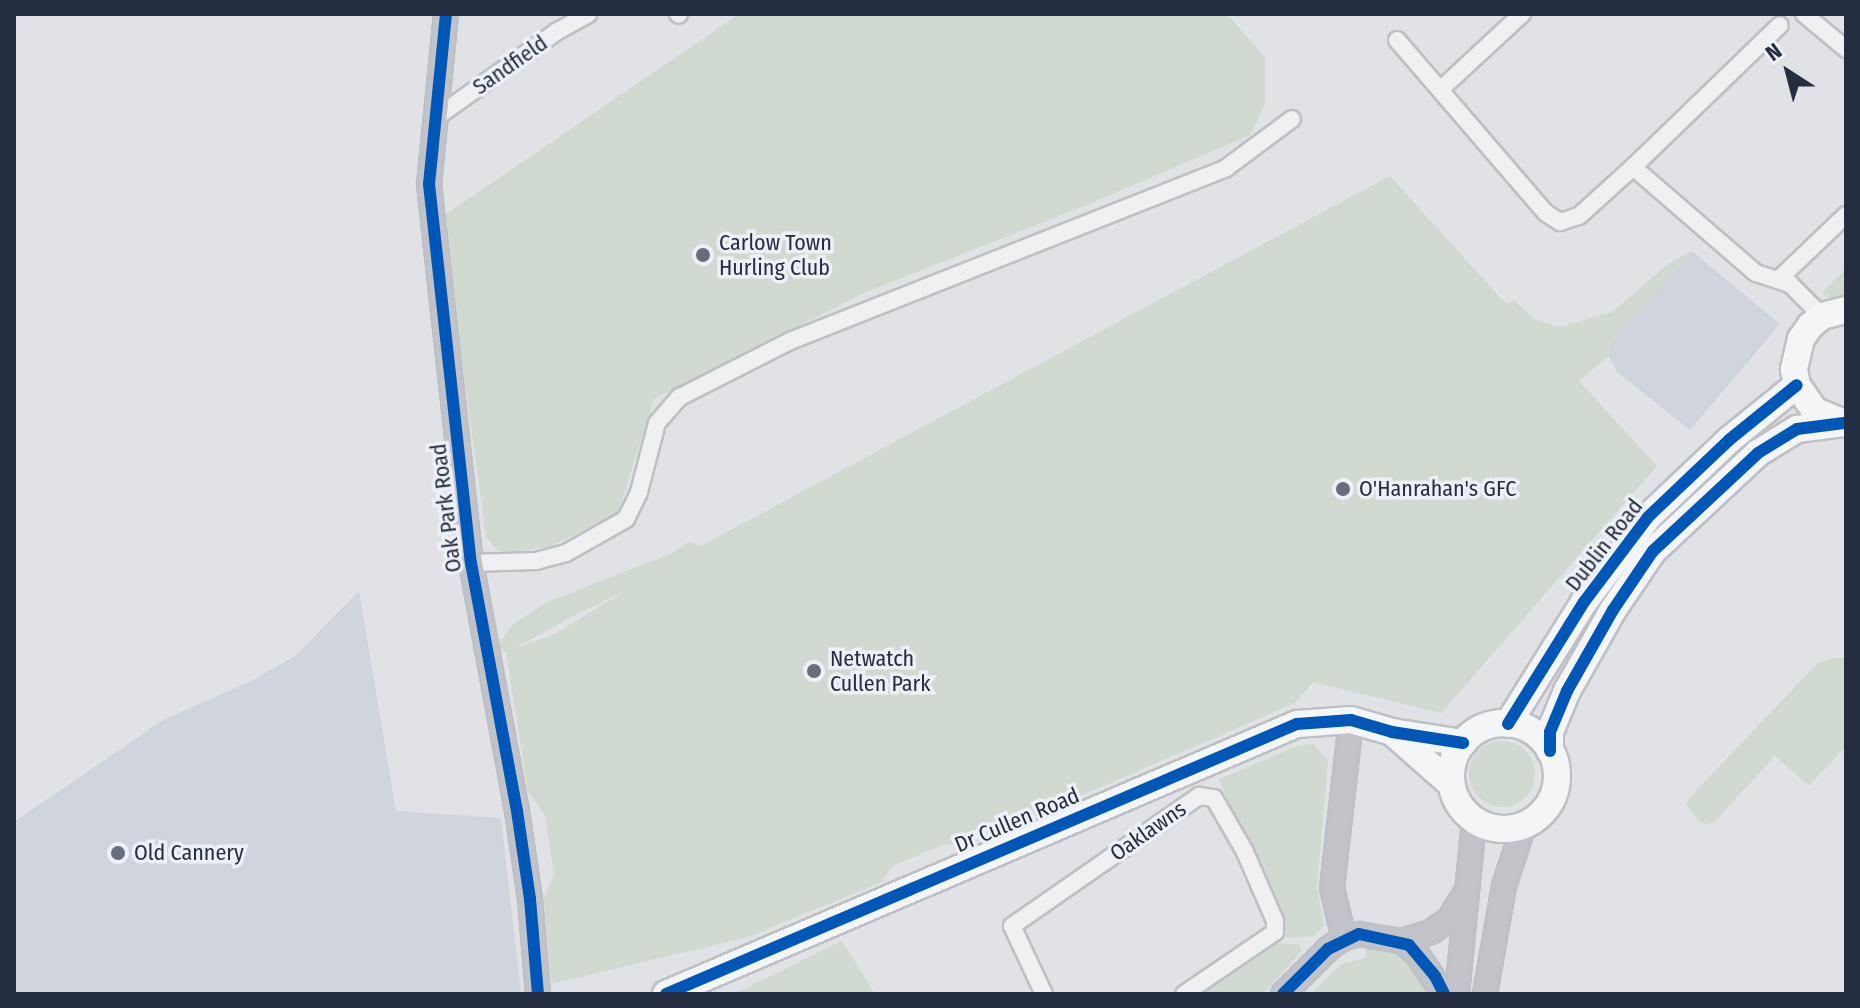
<!DOCTYPE html>
<html>
<head>
<meta charset="utf-8">
<style>
  body { margin:0 }
  #map { position:relative; width:1860px; height:1008px; overflow:hidden; background:#e0e2e6; font-family:"Fira Sans Condensed",sans-serif }
  div>[style] { position:absolute }
  .built>* { inset:0; background:#d0d5dd }
  .green>* { inset:0; background:#d0dad0 }
  .round { border-radius:50% }
  .roads { filter:drop-shadow(2px 0 #bec0c4) drop-shadow(-2px 0 #bec0c4) drop-shadow(0 2px #bec0c4) drop-shadow(0 -2px #bec0c4) }
  .street>* { height:16px; margin:-8px; padding:0 8px; transform-origin:8px; border-radius:8px; background:#f0f0f3 }
  .secondary>* { height:22px; margin:-11px; padding:0 11px; transform-origin:11px; border-radius:11px; background:#c1c3c9 }
  .primary>* { height:26px; margin:-13px; padding:0 13px; transform-origin:13px; border-radius:13px; background:#f4f5f6 }
  .primary>.ring { margin:-13px; padding:0; box-sizing:content-box; background:none; border:26px solid #f4f5f6; border-radius:50% }
  .cycleway>* { height:12px; margin:-6px; padding:0 6px; transform-origin:6px; border-radius:6px; background:#0057b8 }
  .dots>* { width:22px; height:22px; translate:-50% -50%; box-sizing:border-box; border:4px solid #edf0f6; border-radius:50% }
  span { translate:-50% -50%; white-space:nowrap; text-align:center; line-height:1.15; -webkit-text-stroke:7px #edf0f6; paint-order:stroke }
  .street-label { font-size:22px; color:#252e41 }
  .poi-label { font-size:22px; color:#252e41 }
  .left { translate:0 -50%; text-align:left }
  .frame { position:absolute; inset:0; border:16px solid #252e41; pointer-events:none }
  .north { position:absolute; left:1748px; top:32px; width:80px; height:80px; -webkit-text-stroke:6px #edf0f6; paint-order:stroke; rotate:324deg; font-size:22px; font-weight:700; line-height:32px; text-align:center; color:#252e41 }
  .north::after { content:''; display:block; margin:auto; width:28px; height:36px; background:#252e41; clip-path:polygon(50% 0,100% 100%,50% 72%,0 100%) }
</style>
</head>
<body>
<div id="map">
  <div class="built">
    <div style="clip-path:polygon(1692px 251px,1780px 324px,1690px 430px,1617px 372px,1609px 356px,1611px 342px)"></div>
    <div style="clip-path:polygon(359px 591px,396px 811px,501px 818px,521px 994px,14px 994px,14px 822px,163px 720px,251px 681px,295px 656px)"></div>
  </div>
  <div class="green">
    <div style="clip-path:polygon(739px 14px,1227px 14px,1265px 57px,1265px 104px,1250px 135px,1084px 206px,864px 293px,654px 399px,618px 513px,549px 547px,503px 553px,497px 550px,486px 536px,442px 217px)"></div>
    <div style="clip-path:polygon(evenodd,1390px 176px,1506px 304px,1514px 300px,1534px 319px,1560px 327px,1612px 312px,1668px 264px,1692px 251px,1611px 342px,1609px 356px,1579px 381px,1657px 466px,1441px 713px,1313px 682px,1295px 703px,967px 845px,944px 844px,891px 867px,882px 882px,748px 937px,551px 984px,544px 898px,554px 874px,545px 815px,528px 792px,506px 652px,501px 652px,499px 644px,513px 624px,548px 602px,672px 553px,689px 542px,701px 546px,1390px 176px,628px 589px,555px 634px,513px 649px,568px 619px,628px 589px)"></div>
    <div style="clip-path:polygon(1846px 269px,1846px 298px,1829px 299px,1822px 293px)"></div>
    <div style="clip-path:polygon(1831px 658px,1846px 658px,1846px 746px,1809px 786px,1775px 756px,1714px 822px,1705px 824px,1698px 820px,1686px 804px,1691px 796px,1817px 664px)"></div>
    <div class="round" style="left:1469px;top:741px;width:66px;height:66px"></div>
    <div style="clip-path:polygon(1314px 744px,1328px 761px,1317px 887px,1324px 925px,1314px 936px,1287px 938px,1219px 779px,1300px 745px)"></div>
    <div style="clip-path:polygon(842px 941px,875px 994px,734px 994px)"></div>
    <div style="clip-path:polygon(1267px 943px,1299px 944px,1302px 951px,1263px 994px,1195px 994px)"></div>
    <div style="clip-path:polygon(1366px 949px,1392px 949px,1408px 955px,1436px 994px,1311px 994px,1341px 964px,1366px 958px)"></div>
  </div>
  <div class="roads">
    <div class="street">
      <div style="left:678px;top:14px;width:1px;rotate:45deg"></div>
      <div style="left:1804px;top:14px;width:55px;rotate:39.8deg"></div>
      <div style="left:1397px;top:40px;width:228px;rotate:49.3deg"></div>
      <div style="left:1546px;top:213px;width:17px;rotate:33deg"></div>
      <div style="left:1560px;top:222px;width:20px;rotate:-18deg"></div>
      <div style="left:1579px;top:216px;width:73px;rotate:-42.2deg"></div>
      <div style="left:1633px;top:167px;width:204px;rotate:-44deg"></div>
      <div style="left:1440px;top:90px;width:112px;rotate:-42.8deg"></div>
      <div style="left:434px;top:119px;width:150px;rotate:-35.5deg"></div>
      <div style="left:556px;top:32px;width:37px;rotate:-29deg"></div>
      <div style="left:1633px;top:167px;width:162px;rotate:40.8deg"></div>
      <div style="left:1756px;top:273px;width:36px;rotate:18deg"></div>
      <div style="left:1790px;top:284px;width:45px;rotate:45deg"></div>
      <div style="left:1778px;top:280px;width:94px;rotate:-43.7deg"></div>
      <div style="left:471px;top:563px;width:65px;rotate:-1.8deg"></div>
      <div style="left:536px;top:561px;width:31px;rotate:-15deg"></div>
      <div style="left:566px;top:553px;width:69px;rotate:-29.5deg"></div>
      <div style="left:626px;top:519px;width:30px;rotate:-64deg"></div>
      <div style="left:639px;top:492px;width:71px;rotate:-75.4deg"></div>
      <div style="left:657px;top:423px;width:35px;rotate:-49deg"></div>
      <div style="left:680px;top:397px;width:123px;rotate:-27deg"></div>
      <div style="left:790px;top:341px;width:469px;rotate:-21.6deg"></div>
      <div style="left:1226px;top:168px;width:82px;rotate:-36.6deg"></div>
      <div style="left:1044px;top:994px;width:75px;rotate:-115.2deg"></div>
      <div style="left:1012px;top:926px;width:228px;rotate:-34.8deg"></div>
      <div style="left:1199px;top:796px;width:15px;rotate:8deg"></div>
      <div style="left:1214px;top:798px;width:62px;rotate:60.1deg"></div>
      <div style="left:1245px;top:852px;width:75px;rotate:66.5deg"></div>
      <div style="left:1275px;top:921px;width:11px;rotate:90deg"></div>
      <div style="left:1275px;top:932px;width:110px;rotate:145.7deg"></div>
    </div>
    <div class="secondary">
      <div style="left:446px;top:14px;width:171px;rotate:95.7deg"></div>
      <div style="left:429px;top:184px;width:381px;rotate:83.7deg"></div>
      <div style="left:471px;top:563px;width:252px;rotate:79.5deg"></div>
      <div style="left:517px;top:811px;width:89px;rotate:81.6deg"></div>
      <div style="left:530px;top:899px;width:95px;rotate:85.2deg"></div>
      <div style="left:1344px;top:938px;width:51px;rotate:-103.5deg"></div>
      <div style="left:1332px;top:888px;width:169px;rotate:-83.5deg"></div>
      <div style="left:1401px;top:941px;width:21px;rotate:39deg"></div>
      <div style="left:1417px;top:954px;width:48px;rotate:56deg"></div>
      <div style="left:1283px;top:994px;width:64px;rotate:-45deg"></div>
      <div style="left:1328px;top:949px;width:19px;rotate:-35deg"></div>
      <div style="left:1344px;top:938px;width:16px;rotate:-15deg"></div>
      <div style="left:1359px;top:934px;width:43px;rotate:9.5deg"></div>
      <div style="left:1401px;top:941px;width:31px;rotate:-17deg"></div>
      <div style="left:1431px;top:932px;width:22px;rotate:-36deg"></div>
      <div style="left:1449px;top:919px;width:31px;rotate:-58deg"></div>
      <div style="left:1457px;top:994px;width:175px;rotate:-84.4deg"></div>
      <div style="left:1485px;top:994px;width:110px;rotate:-80deg"></div>
      <div style="left:1504px;top:886px;width:64px;rotate:-71.8deg"></div>
    </div>
    <div class="primary">
      <div style="left:1845px;top:423px;width:32px;rotate:-158deg"></div>
      <div style="left:1815px;top:411px;width:32px;rotate:-125deg"></div>
      <div style="left:1797px;top:385px;width:16px;rotate:-101deg"></div>
      <div style="left:1794px;top:369px;width:31px;rotate:-77deg"></div>
      <div style="left:1801px;top:339px;width:16px;rotate:-55deg"></div>
      <div style="left:1810px;top:326px;width:16px;rotate:-40deg"></div>
      <div style="left:1822px;top:316px;width:25px;rotate:-14deg"></div>
      <div class="ring" style="left:1451px;top:723px;width:80px;height:80px"></div>
      <div style="left:1508px;top:724px;width:144px;rotate:-58.1deg"></div>
      <div style="left:1584px;top:602px;width:106px;rotate:-53deg"></div>
      <div style="left:1648px;top:517px;width:112px;rotate:-43.5deg"></div>
      <div style="left:1729px;top:440px;width:87px;rotate:-39deg"></div>
      <div style="left:1392px;top:732px;width:79px;rotate:41.4deg"></div>
      <div style="left:1550px;top:751px;width:19px;rotate:-90deg"></div>
      <div style="left:1550px;top:732px;width:44px;rotate:-67.5deg"></div>
      <div style="left:1567px;top:691px;width:93px;rotate:-60.4deg"></div>
      <div style="left:1613px;top:610px;width:71px;rotate:-55.9deg"></div>
      <div style="left:1653px;top:551px;width:144px;rotate:-43deg"></div>
      <div style="left:1758px;top:453px;width:46px;rotate:-31.6deg"></div>
      <div style="left:1797px;top:429px;width:47px;rotate:-7.3deg"></div>
      <div style="left:666px;top:994px;width:686px;rotate:-23.17deg"></div>
      <div style="left:1297px;top:724px;width:54px;rotate:-4.2deg"></div>
      <div style="left:1351px;top:720px;width:43px;rotate:16.3deg"></div>
      <div style="left:1392px;top:732px;width:72px;rotate:8.8deg"></div>
    </div>
  </div>
  <div class="cycleway">
    <div style="left:446px;top:14px;width:171px;rotate:95.7deg"></div>
    <div style="left:429px;top:184px;width:381px;rotate:83.7deg"></div>
    <div style="left:471px;top:563px;width:252px;rotate:79.5deg"></div>
    <div style="left:517px;top:811px;width:89px;rotate:81.6deg"></div>
    <div style="left:530px;top:899px;width:95px;rotate:85.2deg"></div>
    <div style="left:1508px;top:724px;width:144px;rotate:-58.1deg"></div>
    <div style="left:1584px;top:602px;width:106px;rotate:-53deg"></div>
    <div style="left:1648px;top:517px;width:112px;rotate:-43.5deg"></div>
    <div style="left:1729px;top:440px;width:87px;rotate:-39deg"></div>
    <div style="left:1550px;top:751px;width:19px;rotate:-90deg"></div>
    <div style="left:1550px;top:732px;width:44px;rotate:-67.5deg"></div>
    <div style="left:1567px;top:691px;width:93px;rotate:-60.4deg"></div>
    <div style="left:1613px;top:610px;width:71px;rotate:-55.9deg"></div>
    <div style="left:1653px;top:551px;width:144px;rotate:-43deg"></div>
    <div style="left:1758px;top:453px;width:46px;rotate:-31.6deg"></div>
    <div style="left:1797px;top:429px;width:47px;rotate:-7.3deg"></div>
    <div style="left:666px;top:994px;width:686px;rotate:-23.17deg"></div>
    <div style="left:1297px;top:724px;width:54px;rotate:-4.2deg"></div>
    <div style="left:1351px;top:720px;width:43px;rotate:16.3deg"></div>
    <div style="left:1392px;top:732px;width:72px;rotate:8.8deg"></div>
    <div style="left:1283px;top:994px;width:64px;rotate:-45deg"></div>
    <div style="left:1328px;top:949px;width:34px;rotate:-26deg"></div>
    <div style="left:1359px;top:934px;width:51px;rotate:12.4deg"></div>
    <div style="left:1409px;top:945px;width:40px;rotate:50deg"></div>
    <div style="left:1435px;top:976px;width:20px;rotate:63deg"></div>
  </div>
  <div class="dots">
    <div style="left:703px;top:255px;background:#666d7b"></div>
    <div style="left:1343px;top:489px;background:#666d7b"></div>
    <div style="left:814px;top:671px;background:#666d7b"></div>
    <div style="left:118px;top:853px;background:#666d7b"></div>
  </div>
  <div class="street-label">
    <span style="left:510px;top:65px;rotate:-35deg">Sandfield</span>
    <span style="left:446px;top:508px;rotate:-97deg">Oak Park Road</span>
    <span style="left:1604px;top:545px;rotate:-52deg">Dublin Road</span>
    <span style="left:1017px;top:820px;rotate:-23deg">Dr Cullen Road</span>
    <span style="left:1148px;top:831px;rotate:-35deg">Oaklawns</span>
  </div>
  <div class="poi-label">
    <span class="left" style="left:719px;top:255px">Carlow Town<br>Hurling Club</span>
    <span class="left" style="left:1359px;top:489px">O'Hanrahan's GFC</span>
    <span class="left" style="left:830px;top:671px">Netwatch<br>Cullen Park</span>
    <span class="left" style="left:134px;top:853px">Old Cannery</span>
  </div>
  <div class="frame"></div>
  <div class="north">N</div>
</div>
</body>
</html>
